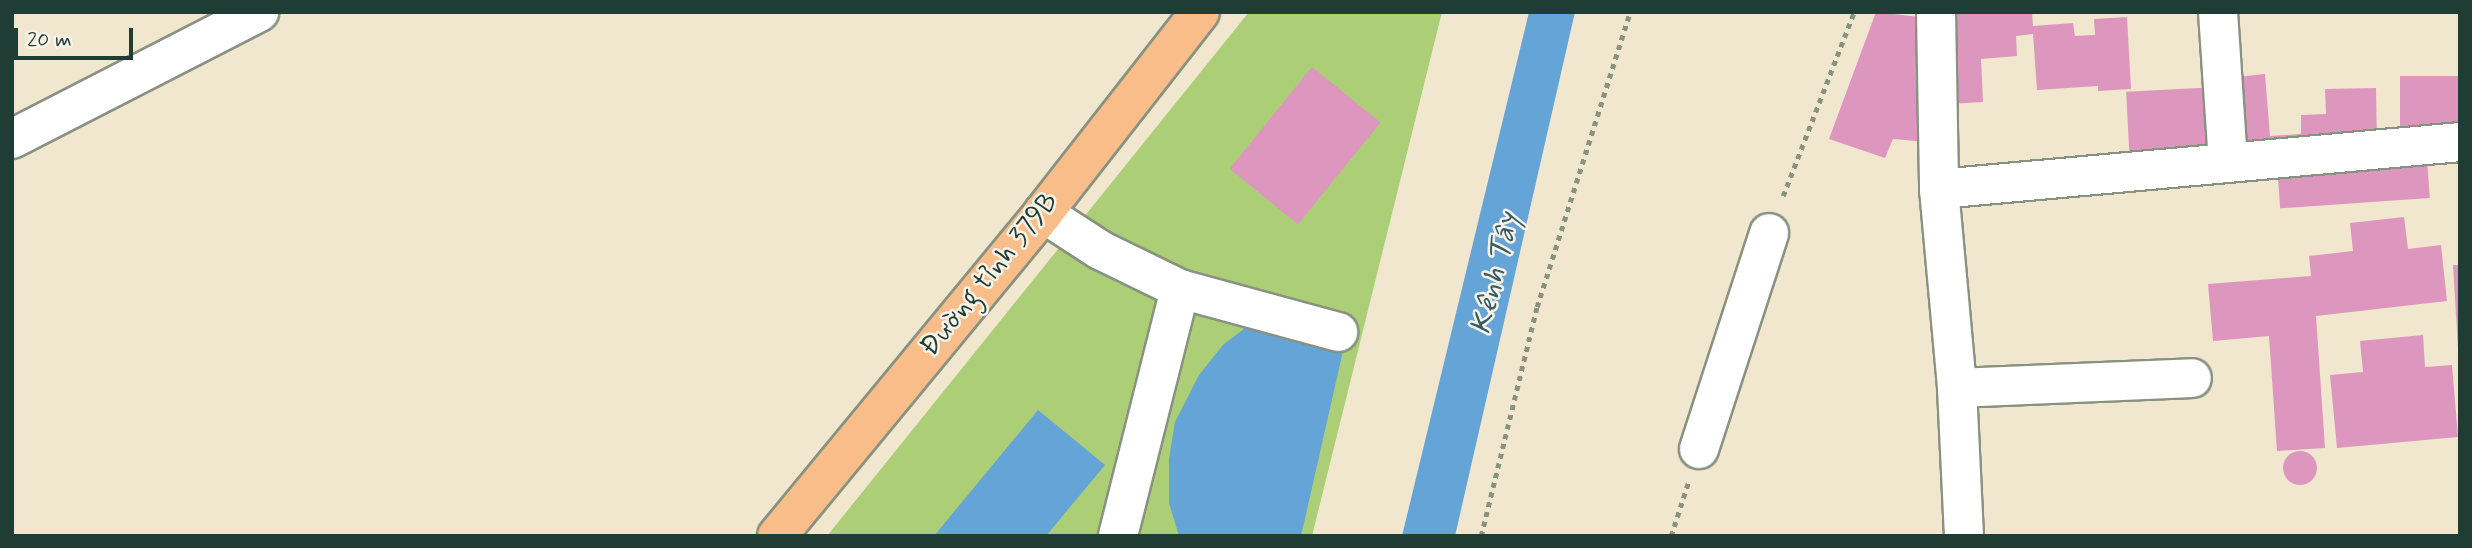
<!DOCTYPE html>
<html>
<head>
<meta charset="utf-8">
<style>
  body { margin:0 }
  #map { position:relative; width:2472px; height:548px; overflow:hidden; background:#f0e7ce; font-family:Mynerve,sans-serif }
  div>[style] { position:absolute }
  .green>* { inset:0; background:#abce77 }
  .water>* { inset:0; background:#64a4d7 }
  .building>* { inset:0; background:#dd96be; transform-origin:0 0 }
  .round { border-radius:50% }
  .path>* { height:4.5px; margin-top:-2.25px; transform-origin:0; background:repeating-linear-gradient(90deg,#889281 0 5px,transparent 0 10px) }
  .roads { filter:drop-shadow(2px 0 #889281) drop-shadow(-2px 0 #889281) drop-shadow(0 2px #889281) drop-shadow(0 -2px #889281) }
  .minor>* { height:38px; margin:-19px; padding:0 19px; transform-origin:19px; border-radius:19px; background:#fff }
  .major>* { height:38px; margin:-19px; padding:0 19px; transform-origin:19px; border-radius:19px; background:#f8bd89 }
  span { translate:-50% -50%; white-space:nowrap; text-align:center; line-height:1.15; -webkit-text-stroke:5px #f7f3e8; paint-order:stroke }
  .street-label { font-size:28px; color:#1f3d34 }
  .water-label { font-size:30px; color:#345c65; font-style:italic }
  .frame { position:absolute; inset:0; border:14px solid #1f3d34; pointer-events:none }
  .scale { position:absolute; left:14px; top:28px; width:119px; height:32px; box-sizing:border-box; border:4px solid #1f3d34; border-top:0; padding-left:9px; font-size:21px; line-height:24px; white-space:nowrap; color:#1f3d34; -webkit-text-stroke:5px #f7f3e8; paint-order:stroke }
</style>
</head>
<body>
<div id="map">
  <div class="green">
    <div style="clip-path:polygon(1249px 12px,1442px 12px,1312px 536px,827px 536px)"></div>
  </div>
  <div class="water">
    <div style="clip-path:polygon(1529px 12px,1575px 12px,1455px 536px,1402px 536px)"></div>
    <div style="clip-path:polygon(1245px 328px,1343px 351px,1301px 536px,1179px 536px,1169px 503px,1169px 459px,1175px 422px,1199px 375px,1223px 345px)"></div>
    <div style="clip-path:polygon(1038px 410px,1105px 465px,1046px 536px,934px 536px)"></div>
  </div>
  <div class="building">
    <div style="clip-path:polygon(1876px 12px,1928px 18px,1928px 142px,1893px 139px,1885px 158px,1829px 139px)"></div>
    <div style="clip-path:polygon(1942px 12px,2032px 12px,2033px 26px,2073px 23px,2075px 36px,2095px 35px,2094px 19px,2127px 17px,2131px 89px,2098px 91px,2098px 86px,2037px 90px,2033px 34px,2016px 36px,2017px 56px,1981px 59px,1983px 102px,1948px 104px)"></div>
    <div style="left:1312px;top:67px;width:88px;height:131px;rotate:39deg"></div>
    <div style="clip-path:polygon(2265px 74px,2270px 136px,2301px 134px,2301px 115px,2326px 114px,2325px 89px,2376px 88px,2377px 145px,2232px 159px,2226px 78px)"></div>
    <div style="left:2460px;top:76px;width:55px;height:60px;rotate:90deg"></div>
    <div style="left:2218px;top:87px;width:72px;height:92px;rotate:87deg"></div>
    <div style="left:2427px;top:158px;width:40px;height:150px;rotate:86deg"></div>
    <div style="clip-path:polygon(2404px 217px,2408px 249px,2441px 245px,2447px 301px,2316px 316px,2325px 448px,2277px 451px,2269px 336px,2213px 341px,2208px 284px,2311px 276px,2309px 256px,2353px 251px,2350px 223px)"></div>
    <div style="clip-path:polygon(2453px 265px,2460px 265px,2460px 348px,2458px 348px)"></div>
    <div style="clip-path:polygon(2423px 335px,2425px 367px,2452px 365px,2458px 437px,2337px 448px,2330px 375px,2363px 372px,2360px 341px)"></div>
    <div class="round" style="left:2283px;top:451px;width:34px;height:34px"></div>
  </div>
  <div class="path">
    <div style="left:1783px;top:196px;width:197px;rotate:-68.9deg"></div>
    <div style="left:1481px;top:536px;width:236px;rotate:-76.3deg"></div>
    <div style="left:1537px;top:307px;width:309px;rotate:-72.5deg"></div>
    <div style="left:1671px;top:536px;width:56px;rotate:-72.2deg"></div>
  </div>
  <div class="roads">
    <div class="minor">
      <div style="left:1936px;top:12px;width:177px;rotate:89deg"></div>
      <div style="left:1939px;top:189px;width:200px;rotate:84.8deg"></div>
      <div style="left:1957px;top:388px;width:148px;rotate:87.3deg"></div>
      <div style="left:2218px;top:12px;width:151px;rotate:86.2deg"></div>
      <div style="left:12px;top:139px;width:278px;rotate:-27.2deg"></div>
      <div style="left:1939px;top:189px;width:523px;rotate:-5.15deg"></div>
      <div style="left:1043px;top:213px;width:68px;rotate:33deg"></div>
      <div style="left:1100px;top:250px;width:89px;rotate:26deg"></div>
      <div style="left:1180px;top:289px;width:255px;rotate:104.1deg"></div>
      <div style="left:1180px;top:289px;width:164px;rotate:15.2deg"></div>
      <div style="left:1957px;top:388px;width:235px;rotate:-2.4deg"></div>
      <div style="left:1699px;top:449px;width:227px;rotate:-72deg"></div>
    </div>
    <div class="major">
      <div style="left:777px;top:536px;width:418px;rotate:-50.5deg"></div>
      <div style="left:1043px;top:213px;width:255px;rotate:-52deg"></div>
    </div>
  </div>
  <div class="street-label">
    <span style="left:990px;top:275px;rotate:-51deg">Đường tỉnh 379B</span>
  </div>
  <div class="water-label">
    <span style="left:1496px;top:274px;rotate:-76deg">Kênh Tây</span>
  </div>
  <div class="frame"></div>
  <div class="scale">20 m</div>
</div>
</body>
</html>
